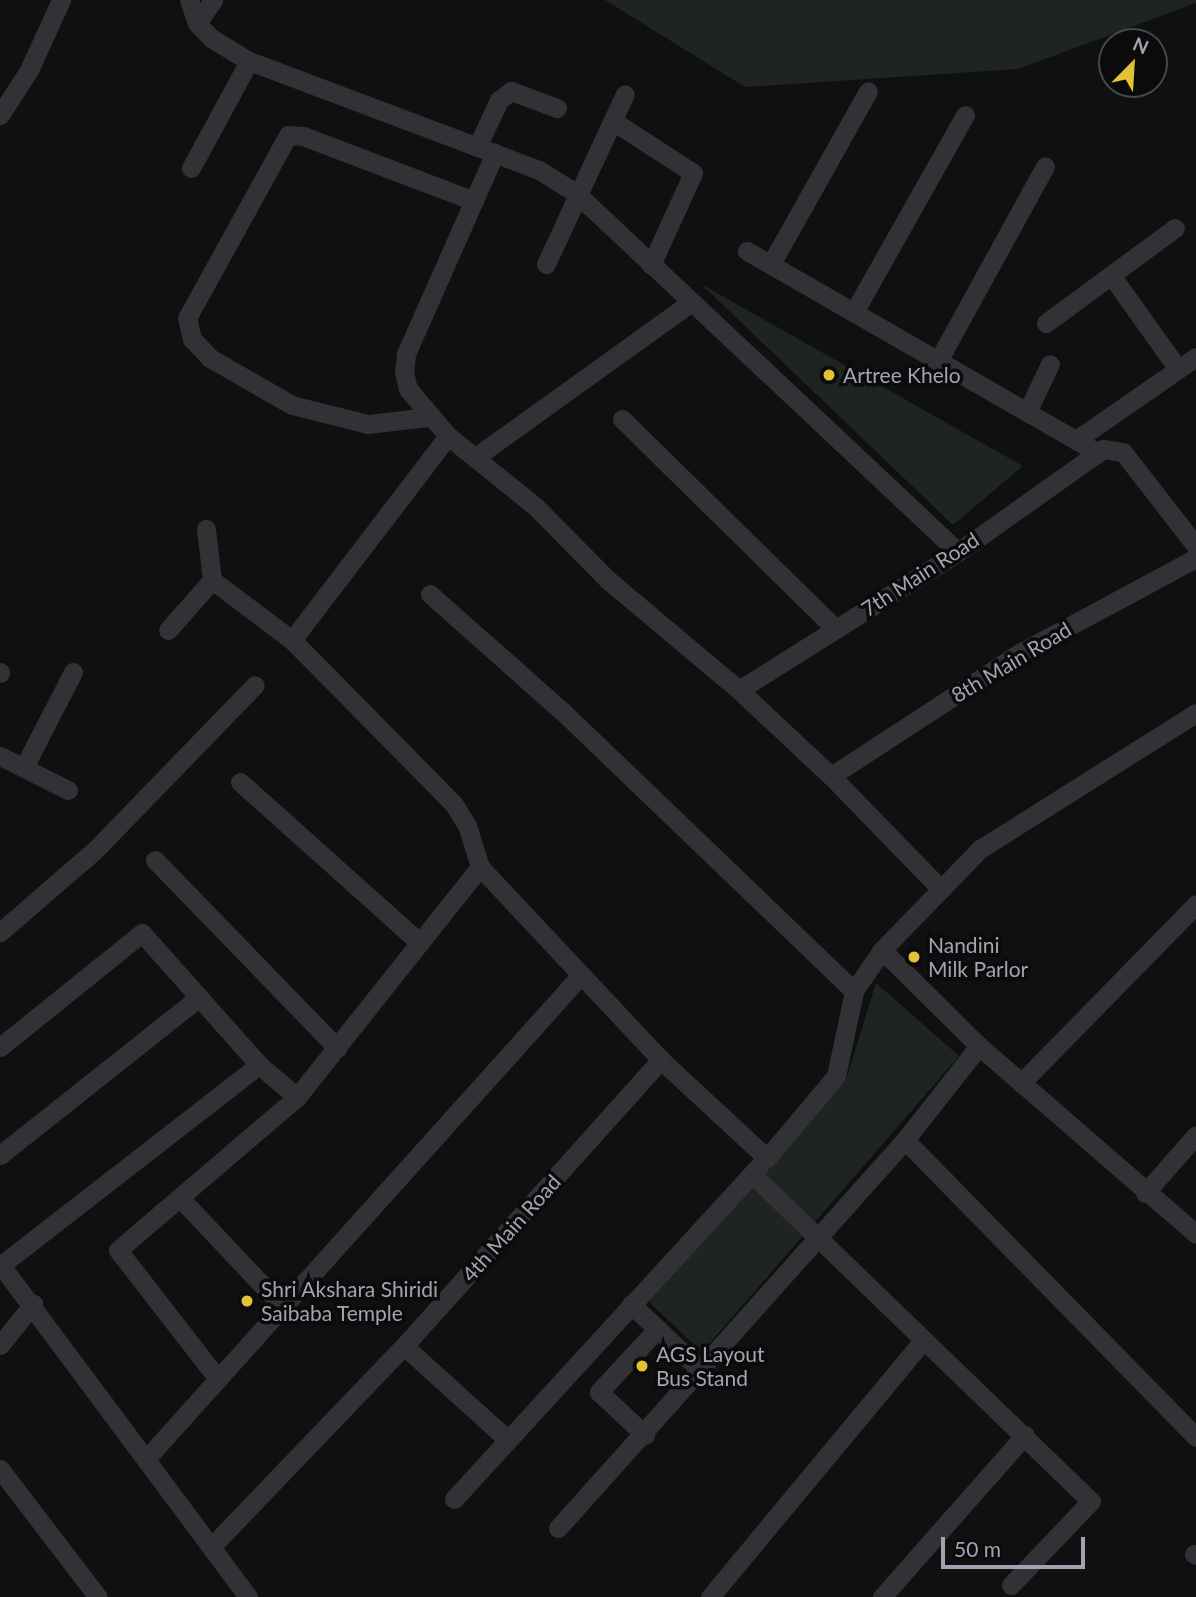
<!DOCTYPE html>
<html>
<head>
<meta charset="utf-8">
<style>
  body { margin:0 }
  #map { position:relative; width:1196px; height:1597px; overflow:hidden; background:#101011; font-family:Lato,sans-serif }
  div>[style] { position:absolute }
  .green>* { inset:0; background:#1e2520 }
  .minor>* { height:19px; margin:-9.5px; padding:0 9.5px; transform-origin:9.5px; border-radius:9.5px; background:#313136 }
  .dots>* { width:19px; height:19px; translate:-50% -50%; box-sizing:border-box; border:4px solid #0b0b0c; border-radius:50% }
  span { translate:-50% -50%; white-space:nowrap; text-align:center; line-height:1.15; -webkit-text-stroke:7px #0b0b0c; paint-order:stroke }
  .poi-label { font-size:21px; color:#a2a4b1 }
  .left { translate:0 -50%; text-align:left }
  .street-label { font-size:21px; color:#a2a4b1 }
  .north { position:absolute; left:1098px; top:28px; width:70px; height:70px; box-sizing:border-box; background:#0b0b0c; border:2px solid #47484e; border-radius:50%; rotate:24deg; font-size:19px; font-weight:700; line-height:28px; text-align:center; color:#a2a4b1 }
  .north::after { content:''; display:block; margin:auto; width:24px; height:32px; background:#e3c336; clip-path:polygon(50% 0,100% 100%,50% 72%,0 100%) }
  .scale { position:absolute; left:941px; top:1537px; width:144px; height:32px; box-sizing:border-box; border:4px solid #a2a4b1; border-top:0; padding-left:9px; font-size:21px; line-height:24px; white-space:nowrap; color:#a2a4b1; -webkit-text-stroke:5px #0b0b0c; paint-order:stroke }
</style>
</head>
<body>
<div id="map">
  <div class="green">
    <div style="clip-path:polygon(605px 0,1196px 0,1196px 3px,1018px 69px,745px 87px)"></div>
    <div style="clip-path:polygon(701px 284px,1023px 466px,953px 525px)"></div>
    <div style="clip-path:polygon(876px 983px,959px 1056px,702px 1352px,649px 1302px,846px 1080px)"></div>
  </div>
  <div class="minor">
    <div style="left:189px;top:0;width:24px;rotate:71deg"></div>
    <div style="left:197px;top:23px;width:21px;rotate:47deg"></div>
    <div style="left:211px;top:38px;width:44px;rotate:31.2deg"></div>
    <div style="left:249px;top:61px;width:310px;rotate:20.6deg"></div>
    <div style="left:539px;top:170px;width:44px;rotate:31.9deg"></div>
    <div style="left:576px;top:193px;width:524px;rotate:43.22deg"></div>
    <div style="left:197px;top:23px;width:28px;rotate:-55deg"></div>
    <div style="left:0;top:115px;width:54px;rotate:-57.2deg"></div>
    <div style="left:29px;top:70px;width:77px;rotate:-65.4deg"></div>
    <div style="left:613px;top:121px;width:95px;rotate:33deg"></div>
    <div style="left:693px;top:173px;width:101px;rotate:114.5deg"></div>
    <div style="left:477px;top:147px;width:52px;rotate:-64.9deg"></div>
    <div style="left:499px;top:100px;width:15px;rotate:-37deg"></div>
    <div style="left:511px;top:91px;width:49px;rotate:20.3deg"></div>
    <div style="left:495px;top:153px;width:220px;rotate:113.9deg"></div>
    <div style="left:406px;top:354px;width:18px;rotate:96deg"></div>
    <div style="left:404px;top:372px;width:17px;rotate:77deg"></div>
    <div style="left:408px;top:389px;width:62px;rotate:49.6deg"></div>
    <div style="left:448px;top:436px;width:113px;rotate:38.9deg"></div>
    <div style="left:536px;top:507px;width:103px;rotate:45.4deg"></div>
    <div style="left:608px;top:580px;width:171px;rotate:40deg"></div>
    <div style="left:739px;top:690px;width:126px;rotate:43.1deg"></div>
    <div style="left:831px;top:776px;width:158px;rotate:45.8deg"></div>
    <div style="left:191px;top:168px;width:122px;rotate:-61.5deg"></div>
    <div style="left:747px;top:251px;width:405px;rotate:29.9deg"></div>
    <div style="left:546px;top:264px;width:187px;rotate:-65.1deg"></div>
    <div style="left:771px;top:264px;width:198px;rotate:-60.7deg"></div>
    <div style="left:1111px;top:275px;width:115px;rotate:54.5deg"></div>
    <div style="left:854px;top:312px;width:226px;rotate:-60.6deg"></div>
    <div style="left:1046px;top:323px;width:160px;rotate:-36.4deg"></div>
    <div style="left:938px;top:361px;width:222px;rotate:-61.2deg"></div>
    <div style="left:1027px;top:412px;width:53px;rotate:-64.4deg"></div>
    <div style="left:429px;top:417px;width:61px;rotate:173.5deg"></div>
    <div style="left:368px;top:424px;width:78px;rotate:-166deg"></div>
    <div style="left:292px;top:405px;width:95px;rotate:-150.2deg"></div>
    <div style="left:210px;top:358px;width:26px;rotate:-133deg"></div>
    <div style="left:192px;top:339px;width:22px;rotate:-103deg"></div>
    <div style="left:187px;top:318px;width:209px;rotate:-61.1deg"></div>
    <div style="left:288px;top:135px;width:15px;rotate:4deg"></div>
    <div style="left:303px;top:136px;width:183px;rotate:20.8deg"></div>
    <div style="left:622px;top:419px;width:298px;rotate:44.5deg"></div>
    <div style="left:1076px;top:440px;width:146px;rotate:-34.7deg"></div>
    <div style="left:477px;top:456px;width:264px;rotate:-35.7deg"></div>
    <div style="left:206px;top:529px;width:51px;rotate:83.3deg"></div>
    <div style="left:212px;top:580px;width:100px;rotate:36.9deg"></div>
    <div style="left:292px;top:640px;width:229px;rotate:45.4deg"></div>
    <div style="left:453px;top:803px;width:26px;rotate:58deg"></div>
    <div style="left:467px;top:825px;width:44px;rotate:72.8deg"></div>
    <div style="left:480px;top:867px;width:265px;rotate:46.8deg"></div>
    <div style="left:661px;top:1060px;width:144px;rotate:42.8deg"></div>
    <div style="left:767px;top:1158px;width:107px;rotate:-49.9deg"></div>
    <div style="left:836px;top:1076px;width:87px;rotate:-78deg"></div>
    <div style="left:854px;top:991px;width:50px;rotate:-55.7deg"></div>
    <div style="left:882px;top:950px;width:141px;rotate:-45.9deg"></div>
    <div style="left:980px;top:849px;width:255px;rotate:-32.2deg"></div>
    <div style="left:430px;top:594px;width:176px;rotate:41.6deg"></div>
    <div style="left:562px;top:711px;width:405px;rotate:43.8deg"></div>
    <div style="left:168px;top:630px;width:67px;rotate:-48.7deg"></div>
    <div style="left:292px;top:640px;width:257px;rotate:-52.6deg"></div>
    <div style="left:0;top:672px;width:1px;rotate:90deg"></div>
    <div style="left:739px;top:690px;width:259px;rotate:-32.2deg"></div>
    <div style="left:958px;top:552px;width:178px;rotate:-35.4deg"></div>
    <div style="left:1103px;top:449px;width:20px;rotate:9deg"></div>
    <div style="left:1123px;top:452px;width:119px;rotate:52.2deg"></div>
    <div style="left:0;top:756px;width:76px;rotate:26.6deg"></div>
    <div style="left:24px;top:767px;width:107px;rotate:-62.7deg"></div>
    <div style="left:831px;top:776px;width:229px;rotate:-33.1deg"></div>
    <div style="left:1023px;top:651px;width:196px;rotate:-28.3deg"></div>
    <div style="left:240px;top:782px;width:241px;rotate:41.8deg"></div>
    <div style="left:155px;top:860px;width:262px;rotate:45.9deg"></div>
    <div style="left:0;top:932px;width:127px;rotate:-40.8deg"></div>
    <div style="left:96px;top:849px;width:228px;rotate:-45.9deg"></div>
    <div style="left:882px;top:950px;width:136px;rotate:44.7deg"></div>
    <div style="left:979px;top:1046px;width:287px;rotate:40.9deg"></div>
    <div style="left:0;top:1047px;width:182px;rotate:-38.8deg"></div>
    <div style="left:142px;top:933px;width:176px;rotate:48.4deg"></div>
    <div style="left:259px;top:1065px;width:50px;rotate:40.1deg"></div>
    <div style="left:1021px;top:1083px;width:250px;rotate:-45.6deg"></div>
    <div style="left:905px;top:1140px;width:416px;rotate:45.6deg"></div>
    <div style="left:0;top:1155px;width:254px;rotate:-38.4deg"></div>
    <div style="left:752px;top:1174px;width:471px;rotate:44deg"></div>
    <div style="left:1091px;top:1501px;width:116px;rotate:133.6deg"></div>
    <div style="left:1145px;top:1193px;width:77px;rotate:-48.7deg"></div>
    <div style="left:180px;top:1198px;width:150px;rotate:46.6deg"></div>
    <div style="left:0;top:1264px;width:415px;rotate:53.3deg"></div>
    <div style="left:1px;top:1265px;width:326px;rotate:-37.8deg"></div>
    <div style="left:631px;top:1304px;width:99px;rotate:43.4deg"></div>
    <div style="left:0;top:1345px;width:53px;rotate:-51.2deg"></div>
    <div style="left:404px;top:1346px;width:139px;rotate:42.1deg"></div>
    <div style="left:218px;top:1379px;width:163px;rotate:-127.8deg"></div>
    <div style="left:118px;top:1250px;width:235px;rotate:-40.5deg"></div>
    <div style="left:297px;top:1097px;width:294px;rotate:-51.5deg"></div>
    <div style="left:645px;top:1435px;width:63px;rotate:-136.9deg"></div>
    <div style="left:599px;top:1392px;width:86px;rotate:-47.4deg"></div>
    <div style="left:146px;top:1459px;width:649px;rotate:-48.06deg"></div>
    <div style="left:0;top:1469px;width:161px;rotate:52.6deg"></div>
    <div style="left:454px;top:1499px;width:452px;rotate:-47.5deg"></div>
    <div style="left:558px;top:1528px;width:521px;rotate:-48.19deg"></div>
    <div style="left:905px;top:1140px;width:120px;rotate:-51.8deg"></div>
    <div style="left:213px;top:1545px;width:276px;rotate:-46.2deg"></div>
    <div style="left:404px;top:1346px;width:385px;rotate:-48.1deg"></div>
    <div style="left:1194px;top:1554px;width:2px;rotate:27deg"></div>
    <div style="left:710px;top:1597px;width:332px;rotate:-50.3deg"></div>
    <div style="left:882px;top:1597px;width:216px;rotate:-48.6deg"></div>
  </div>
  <div class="dots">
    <div style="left:829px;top:375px;background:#e3c336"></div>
    <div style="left:914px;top:957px;background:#e3c336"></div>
    <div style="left:247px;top:1301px;background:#e3c336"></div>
    <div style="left:642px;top:1366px;background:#e3c336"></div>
  </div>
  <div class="poi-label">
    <span class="left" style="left:843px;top:375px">Artree Khelo</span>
    <span class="left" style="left:928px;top:957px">Nandini<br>Milk Parlor</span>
    <span class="left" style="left:261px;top:1301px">Shri Akshara Shiridi<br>Saibaba Temple</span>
    <span class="left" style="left:656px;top:1366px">AGS Layout<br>Bus Stand</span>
  </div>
  <div class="street-label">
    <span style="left:920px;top:574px;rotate:-33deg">7th Main Road</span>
    <span style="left:1011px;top:662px;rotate:-31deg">8th Main Road</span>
    <span style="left:511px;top:1228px;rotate:-48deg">4th Main Road</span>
  </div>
  <div class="north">N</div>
  <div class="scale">50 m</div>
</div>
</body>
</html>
